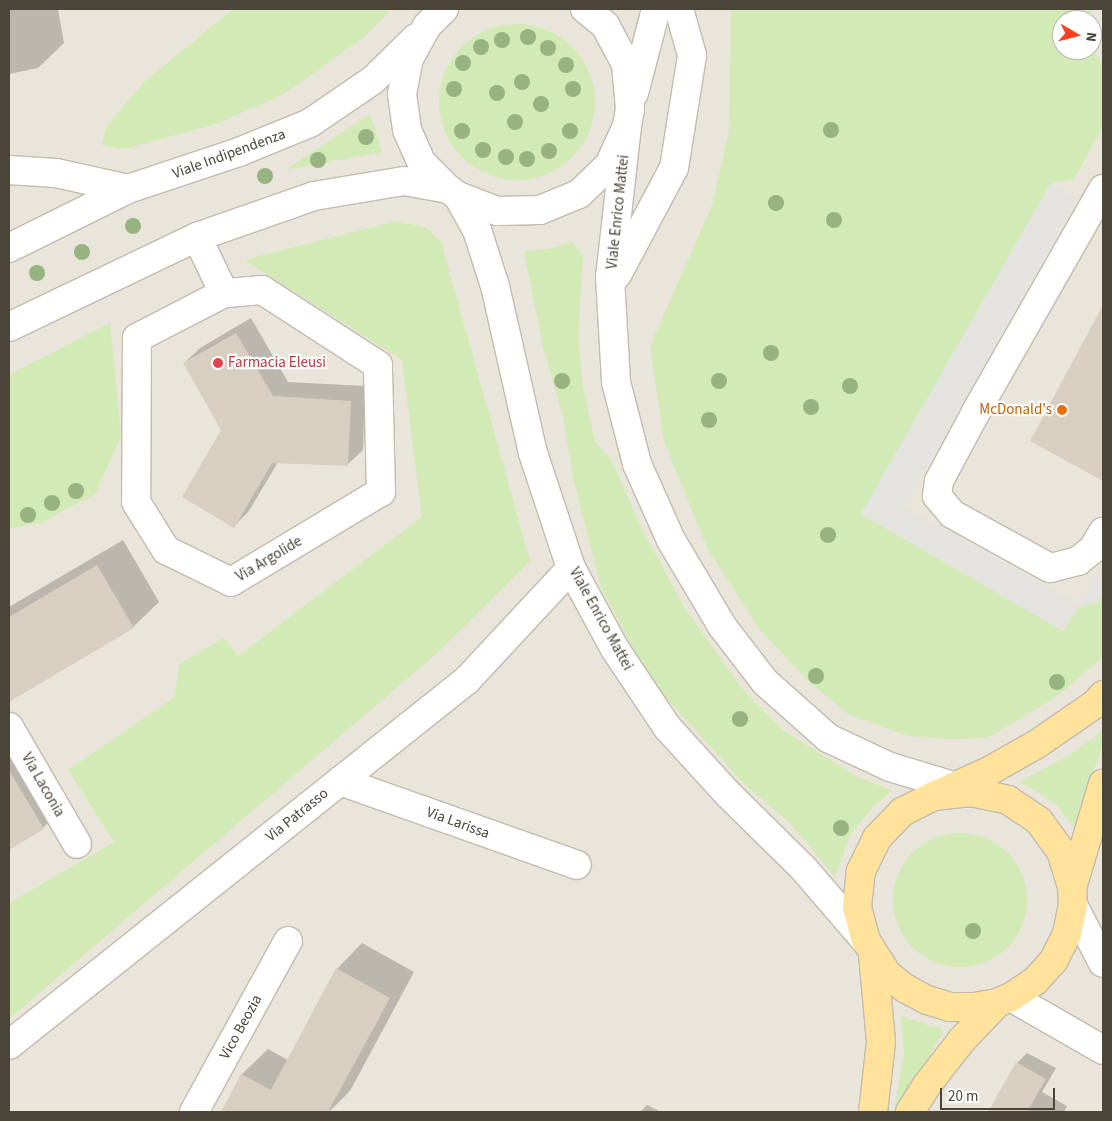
<!DOCTYPE html>
<html>
<head>
<meta charset="utf-8">
<style>
  body { margin:0 }
  #map { position:relative; width:1112px; height:1121px; overflow:hidden; background:#f6f3ec; font-family:"Source Sans 3",sans-serif }
  div>[style] { position:absolute }
  .residential>* { inset:0; background:#eae5da }
  .green>* { inset:0; background:#d2eab5 }
  .round { border-radius:50% }
  .parking>* { inset:0; background:#e5e3e0 }
  .shadow>* { inset:0; background:#0003 }
  .building>* { inset:0; background:#d8cfc1 }
  .roads { filter:drop-shadow(1px 0 #c2bbae) drop-shadow(-1px 0 #c2bbae) drop-shadow(0 1px #c2bbae) drop-shadow(0 -1px #c2bbae) }
  .minor>* { height:28px; margin:-14px; padding:0 14px; transform-origin:14px; border-radius:14px; background:#fff }
  .major>* { height:28px; margin:-14px; padding:0 14px; transform-origin:14px; border-radius:14px; background:#ffe39c }
  .trees>* { width:16px; height:16px; margin:-8px; border-radius:50%; background:#97b381 }
  .dots>* { width:14px; height:14px; translate:-50% -50%; box-sizing:border-box; border:2px solid #fff; border-radius:50% }
  span { translate:-50% -50%; white-space:nowrap; text-align:center; line-height:1.15; -webkit-text-stroke:4.5px #fff; paint-order:stroke }
  .street-label { font-size:15px; color:#4b4439 }
  .health-label { font-size:15px; color:#be3a42 }
  .left { translate:0 -50%; text-align:left }
  .food-label { font-size:15px; color:#c56008 }
  .right { translate:-100% -50%; text-align:right }
  .frame { position:absolute; inset:0; border:10px solid #4b4439; pointer-events:none }
  .north { position:absolute; left:1052px; top:10px; width:50px; height:50px; box-sizing:border-box; background:#fff; border:1px solid #b7b4b0; border-radius:50%; rotate:98deg; font-size:14px; font-weight:700; line-height:20px; text-align:center; color:#4b4439 }
  .north::after { content:''; display:block; margin:auto; width:18px; height:22px; background:#fc3f1d; clip-path:polygon(50% 0,100% 100%,50% 72%,0 100%) }
  .scale { position:absolute; left:940px; top:1088px; width:115px; height:22px; box-sizing:border-box; border:2px solid #4b4439; border-top:0; padding-left:6px; font-size:15px; line-height:18px; white-space:nowrap; color:#4b4439; -webkit-text-stroke:4px #fff; paint-order:stroke }
</style>
</head>
<body>
<div id="map">
  <div class="residential">
    <div style="clip-path:polygon(evenodd,9px 9px,1103px 9px,1103px 1112px,9px 1112px,9px 9px,1062px 20px,1092px 20px,1092px 50px,1062px 50px,1062px 20px)"></div>
  </div>
  <div class="green">
    <div style="clip-path:polygon(233px 9px,392px 9px,363px 38px,284px 94px,216px 124px,124px 149px,102px 145px,106px 127px,144px 82px)"></div>
    <div style="clip-path:polygon(731px 9px,1090px 9px,1092px 11px,1082px 20px,1062px 20px,1062px 50px,1092px 48px,1100px 61px,1103px 60px,1103px 127px,1074px 179px,1051px 183px,861px 514px,1064px 630px,1079px 607px,1098px 601px,1103px 592px,1103px 657px,1056px 697px,988px 738px,949px 739px,908px 736px,848px 714px,810px 683px,760px 630px,708px 550px,664px 441px,650px 346px,712px 205px,729px 132px)"></div>
    <div class="round" style="left:439px;top:24px;width:156px;height:156px"></div>
    <div style="clip-path:polygon(370px 114px,382px 152px,285px 170px)"></div>
    <div style="clip-path:polygon(397px 221px,427px 228px,441px 242px,530px 561px,435px 655px,9px 1019px,9px 903px,114px 842px,68px 770px,175px 697px,179px 664px,224px 638px,238px 656px,422px 517px,402px 360px,244px 260px)"></div>
    <div style="clip-path:polygon(572px 241px,583px 256px,578px 337px,583px 387px,595px 442px,611px 459px,640px 525px,684px 607px,741px 687px,783px 730px,857px 777px,892px 790px,873px 807px,850px 835px,835px 877px,788px 821px,746px 786px,649px 679px,601px 587px,574px 482px,563px 417px,543px 347px,524px 251px,549px 249px)"></div>
    <div style="clip-path:polygon(110px 323px,121px 436px,95px 494px,43px 522px,9px 529px,9px 375px)"></div>
    <div style="clip-path:polygon(1103px 728px,1103px 745px,1084px 798px,1078px 832px,1057px 806px,1035px 790px,1020px 782px,1066px 757px,1094px 738px)"></div>
    <div class="round" style="left:893px;top:833px;width:134px;height:134px"></div>
    <div style="clip-path:polygon(901px 1016px,930px 1026px,942px 1028px,943px 1033px,896px 1112px,894px 1112px,904px 1054px)"></div>
  </div>
  <div class="parking">
    <div style="clip-path:polygon(1051px 183px,1077px 199px,904px 507px,1079px 604px,1103px 563px,1103px 592px,1098px 601px,1079px 607px,1063px 631px,861px 514px)"></div>
  </div>
  <div class="shadow">
    <div style="clip-path:polygon(9px 9px,58px 9px,64px 43px,38px 68px,9px 74px)"></div>
    <div style="clip-path:polygon(1103px 308px,1103px 466px,1095px 475px,1032px 441px)"></div>
    <div style="clip-path:polygon(251px 318px,288px 382px,365px 386px,363px 450px,347px 465px,278px 462px,249px 511px,234px 526px,223px 430px,184px 363px,200px 348px)"></div>
    <div style="clip-path:polygon(123px 540px,159px 602px,133px 627px,9px 700px,9px 607px)"></div>
    <div style="clip-path:polygon(33px 742px,69px 802px,43px 828px,9px 848px,9px 756px)"></div>
    <div style="clip-path:polygon(362px 943px,414px 972px,350px 1091px,329px 1112px,316px 1112px,307px 1108px,305px 1112px,222px 1112px,242px 1074px,268px 1049px,288px 1060px,337px 969px)"></div>
    <div style="clip-path:polygon(1027px 1053px,1056px 1068px,1042px 1092px,1067px 1106px,1064px 1112px,989px 1112px,1017px 1063px)"></div>
    <div style="clip-path:polygon(647px 1105px,661px 1112px,640px 1112px)"></div>
  </div>
  <div class="building">
    <div style="clip-path:polygon(1103px 305px,1103px 481px,1030px 441px)"></div>
    <div style="clip-path:polygon(236px 333px,273px 396px,351px 401px,348px 466px,272px 463px,234px 528px,182px 497px,221px 430px,183px 363px)"></div>
    <div style="clip-path:polygon(97px 565px,134px 628px,9px 702px,9px 617px)"></div>
    <div style="clip-path:polygon(9px 770px,44px 829px,9px 850px)"></div>
    <div style="clip-path:polygon(336px 968px,390px 998px,328px 1112px,221px 1112px,241px 1074px,271px 1090px)"></div>
    <div style="clip-path:polygon(1016px 1062px,1046px 1079px,1027px 1112px,988px 1112px)"></div>
  </div>
  <div class="roads">
    <div class="minor">
      <div style="left:444px;top:9px;width:24px;rotate:135deg"></div>
      <div style="left:427px;top:26px;width:37px;rotate:119deg"></div>
      <div style="left:409px;top:58px;width:37px;rotate:101deg"></div>
      <div style="left:402px;top:94px;width:36px;rotate:82deg"></div>
      <div style="left:407px;top:130px;width:36px;rotate:66deg"></div>
      <div style="left:422px;top:163px;width:37px;rotate:45deg"></div>
      <div style="left:448px;top:189px;width:12px;rotate:35deg"></div>
      <div style="left:458px;top:196px;width:42px;rotate:21deg"></div>
      <div style="left:497px;top:211px;width:43px;rotate:-1.3deg"></div>
      <div style="left:540px;top:210px;width:42px;rotate:-22.3deg"></div>
      <div style="left:579px;top:194px;width:42px;rotate:-44deg"></div>
      <div style="left:609px;top:165px;width:43px;rotate:-65.2deg"></div>
      <div style="left:627px;top:126px;width:17px;rotate:-80deg"></div>
      <div style="left:630px;top:109px;width:45px;rotate:-95.1deg"></div>
      <div style="left:626px;top:64px;width:44px;rotate:-118.3deg"></div>
      <div style="left:605px;top:25px;width:26px;rotate:-141deg"></div>
      <div style="left:634px;top:93px;width:87px;rotate:-75.3deg"></div>
      <div style="left:627px;top:126px;width:152px;rotate:96.4deg"></div>
      <div style="left:610px;top:277px;width:105px;rotate:86.7deg"></div>
      <div style="left:616px;top:382px;width:85px;rotate:75.6deg"></div>
      <div style="left:637px;top:464px;width:83px;rotate:65.9deg"></div>
      <div style="left:671px;top:540px;width:100px;rotate:59.3deg"></div>
      <div style="left:722px;top:626px;width:71px;rotate:52.5deg"></div>
      <div style="left:765px;top:682px;width:84px;rotate:41.6deg"></div>
      <div style="left:828px;top:738px;width:68px;rotate:25.1deg"></div>
      <div style="left:890px;top:767px;width:84px;rotate:16.7deg"></div>
      <div style="left:9px;top:170px;width:47px;rotate:3.7deg"></div>
      <div style="left:56px;top:173px;width:74px;rotate:12.5deg"></div>
      <div style="left:1103px;top:189px;width:257px;rotate:119.7deg"></div>
      <div style="left:976px;top:412px;width:78px;rotate:118.2deg"></div>
      <div style="left:939px;top:481px;width:15px;rotate:98deg"></div>
      <div style="left:937px;top:496px;width:23px;rotate:50deg"></div>
      <div style="left:952px;top:514px;width:112px;rotate:28.9deg"></div>
      <div style="left:1050px;top:568px;width:29px;rotate:-14deg"></div>
      <div style="left:1078px;top:561px;width:19px;rotate:-39deg"></div>
      <div style="left:1093px;top:549px;width:20px;rotate:-60deg"></div>
      <div style="left:458px;top:196px;width:39px;rotate:61deg"></div>
      <div style="left:477px;top:230px;width:59px;rotate:72.2deg"></div>
      <div style="left:495px;top:286px;width:171px;rotate:77.2deg"></div>
      <div style="left:533px;top:453px;width:121px;rotate:71.7deg"></div>
      <div style="left:571px;top:568px;width:92px;rotate:61.5deg"></div>
      <div style="left:615px;top:649px;width:94px;rotate:56.3deg"></div>
      <div style="left:667px;top:727px;width:91px;rotate:47.7deg"></div>
      <div style="left:728px;top:794px;width:107px;rotate:44.6deg"></div>
      <div style="left:804px;top:869px;width:95px;rotate:49.3deg"></div>
      <div style="left:197px;top:237px;width:62px;rotate:64.3deg"></div>
      <div style="left:224px;top:293px;width:98px;rotate:152.7deg"></div>
      <div style="left:137px;top:338px;width:164px;rotate:90.3deg"></div>
      <div style="left:136px;top:502px;width:57px;rotate:58deg"></div>
      <div style="left:166px;top:550px;width:72px;rotate:26.2deg"></div>
      <div style="left:231px;top:582px;width:175px;rotate:-31deg"></div>
      <div style="left:381px;top:492px;width:127px;rotate:-91.4deg"></div>
      <div style="left:378px;top:365px;width:138px;rotate:-147.1deg"></div>
      <div style="left:262px;top:290px;width:38px;rotate:175deg"></div>
      <div style="left:9px;top:248px;width:133px;rotate:-26.4deg"></div>
      <div style="left:128px;top:189px;width:117px;rotate:-18.4deg"></div>
      <div style="left:239px;top:152px;width:77px;rotate:-22.2deg"></div>
      <div style="left:310px;top:123px;width:76px;rotate:-34.3deg"></div>
      <div style="left:373px;top:80px;width:60px;rotate:-44.3deg"></div>
      <div style="left:617px;top:275px;width:121px;rotate:-62deg"></div>
      <div style="left:674px;top:168px;width:114px;rotate:-80.9deg"></div>
      <div style="left:692px;top:55px;width:48px;rotate:-105.8deg"></div>
      <div style="left:9px;top:327px;width:208px;rotate:-25.6deg"></div>
      <div style="left:197px;top:237px;width:124px;rotate:-19.3deg"></div>
      <div style="left:314px;top:196px;width:91px;rotate:-9.5deg"></div>
      <div style="left:404px;top:181px;width:45px;rotate:10.3deg"></div>
      <div style="left:9px;top:727px;width:135px;rotate:59.8deg"></div>
      <div style="left:340px;top:781px;width:251px;rotate:19.5deg"></div>
      <div style="left:1073px;top:905px;width:65px;rotate:62.7deg"></div>
      <div style="left:1011px;top:997px;width:106px;rotate:29.9deg"></div>
      <div style="left:9px;top:1045px;width:586px;rotate:-38.55deg"></div>
      <div style="left:467px;top:680px;width:153px;rotate:-47.1deg"></div>
      <div style="left:194px;top:1112px;width:195px;rotate:-61.2deg"></div>
    </div>
    <div class="major">
      <div style="left:934px;top:796px;width:37px;rotate:-6deg"></div>
      <div style="left:971px;top:792px;width:38px;rotate:12deg"></div>
      <div style="left:1008px;top:800px;width:37px;rotate:34deg"></div>
      <div style="left:1039px;top:821px;width:37px;rotate:54deg"></div>
      <div style="left:1061px;top:851px;width:39px;rotate:73deg"></div>
      <div style="left:1072px;top:888px;width:17px;rotate:87deg"></div>
      <div style="left:1073px;top:905px;width:30px;rotate:102deg"></div>
      <div style="left:1067px;top:934px;width:29px;rotate:117deg"></div>
      <div style="left:1054px;top:960px;width:28px;rotate:132deg"></div>
      <div style="left:1035px;top:981px;width:29px;rotate:146deg"></div>
      <div style="left:1011px;top:997px;width:15px;rotate:157deg"></div>
      <div style="left:997px;top:1003px;width:23px;rotate:170deg"></div>
      <div style="left:974px;top:1007px;width:24px;rotate:180deg"></div>
      <div style="left:950px;top:1007px;width:24px;rotate:-163deg"></div>
      <div style="left:927px;top:1000px;width:24px;rotate:-152deg"></div>
      <div style="left:906px;top:989px;width:24px;rotate:-142deg"></div>
      <div style="left:887px;top:974px;width:39px;rotate:-122deg"></div>
      <div style="left:866px;top:941px;width:35px;rotate:-105deg"></div>
      <div style="left:857px;top:907px;width:36px;rotate:-84deg"></div>
      <div style="left:861px;top:871px;width:37px;rotate:-64deg"></div>
      <div style="left:877px;top:838px;width:36px;rotate:-46deg"></div>
      <div style="left:902px;top:812px;width:36px;rotate:-27deg"></div>
      <div style="left:934px;top:796px;width:63px;rotate:-24.5deg"></div>
      <div style="left:991px;top:770px;width:53px;rotate:-29.5deg"></div>
      <div style="left:1037px;top:744px;width:70px;rotate:-34.6deg"></div>
      <div style="left:1095px;top:704px;width:12px;rotate:-48deg"></div>
      <div style="left:1072px;top:888px;width:109px;rotate:-73.4deg"></div>
      <div style="left:873px;top:955px;width:87px;rotate:84.7deg"></div>
      <div style="left:881px;top:1042px;width:70px;rotate:96.5deg"></div>
      <div style="left:910px;top:1112px;width:32px;rotate:-58deg"></div>
      <div style="left:927px;top:1085px;width:56px;rotate:-52.3deg"></div>
      <div style="left:961px;top:1041px;width:52px;rotate:-46.5deg"></div>
    </div>
  </div>
  <div class="trees">
    <div style="left:528px;top:37px"></div>
    <div style="left:502px;top:40px"></div>
    <div style="left:481px;top:47px"></div>
    <div style="left:548px;top:48px"></div>
    <div style="left:463px;top:63px"></div>
    <div style="left:566px;top:65px"></div>
    <div style="left:522px;top:82px"></div>
    <div style="left:454px;top:89px"></div>
    <div style="left:573px;top:89px"></div>
    <div style="left:497px;top:93px"></div>
    <div style="left:541px;top:104px"></div>
    <div style="left:515px;top:122px"></div>
    <div style="left:831px;top:130px"></div>
    <div style="left:462px;top:131px"></div>
    <div style="left:570px;top:131px"></div>
    <div style="left:366px;top:137px"></div>
    <div style="left:483px;top:150px"></div>
    <div style="left:549px;top:151px"></div>
    <div style="left:506px;top:157px"></div>
    <div style="left:527px;top:159px"></div>
    <div style="left:318px;top:160px"></div>
    <div style="left:265px;top:176px"></div>
    <div style="left:776px;top:203px"></div>
    <div style="left:834px;top:220px"></div>
    <div style="left:133px;top:226px"></div>
    <div style="left:82px;top:252px"></div>
    <div style="left:37px;top:273px"></div>
    <div style="left:771px;top:353px"></div>
    <div style="left:562px;top:381px"></div>
    <div style="left:719px;top:381px"></div>
    <div style="left:850px;top:386px"></div>
    <div style="left:811px;top:407px"></div>
    <div style="left:709px;top:420px"></div>
    <div style="left:76px;top:491px"></div>
    <div style="left:52px;top:503px"></div>
    <div style="left:28px;top:515px"></div>
    <div style="left:828px;top:535px"></div>
    <div style="left:816px;top:676px"></div>
    <div style="left:1057px;top:682px"></div>
    <div style="left:740px;top:719px"></div>
    <div style="left:841px;top:828px"></div>
    <div style="left:973px;top:931px"></div>
  </div>
  <div class="dots">
    <div style="left:218px;top:363px;background:#e0444e"></div>
    <div style="left:1062px;top:410px;background:#e8710a"></div>
  </div>
  <div class="street-label">
    <span style="left:229px;top:154px;rotate:-20deg">Viale Indipendenza</span>
    <span style="left:618px;top:212px;rotate:-84deg">Viale Enrico Mattei</span>
    <span style="left:269px;top:559px;rotate:-31deg">Via Argolide</span>
    <span style="left:601px;top:619px;rotate:61deg">Viale Enrico Mattei</span>
    <span style="left:43px;top:785px;rotate:60deg">Via Laconia</span>
    <span style="left:297px;top:815px;rotate:-39deg">Via Patrasso</span>
    <span style="left:458px;top:823px;rotate:20deg">Via Larissa</span>
    <span style="left:241px;top:1027px;rotate:-61deg">Vico Beozia</span>
  </div>
  <div class="health-label">
    <span class="left" style="left:228px;top:363px">Farmacia Eleusi</span>
  </div>
  <div class="food-label">
    <span class="right" style="left:1052px;top:410px">McDonald's</span>
  </div>
  <div class="frame"></div>
  <div class="north">N</div>
  <div class="scale">20 m</div>
</div>
</body>
</html>
